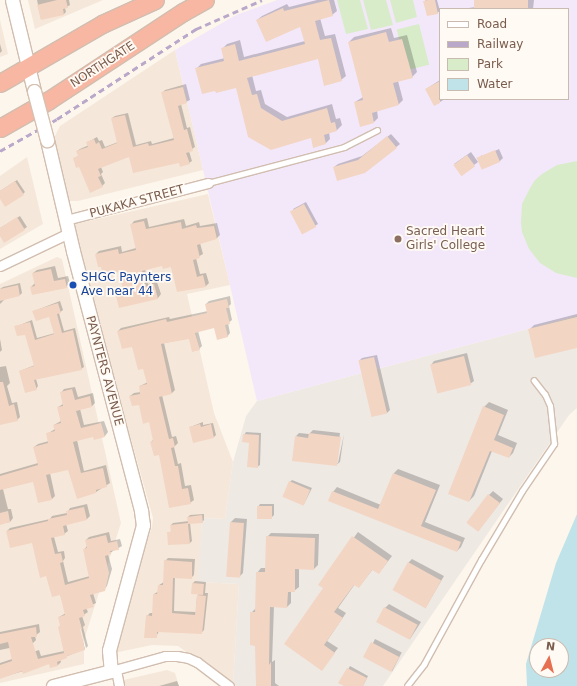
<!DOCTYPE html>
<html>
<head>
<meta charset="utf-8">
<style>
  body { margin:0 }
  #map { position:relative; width:577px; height:686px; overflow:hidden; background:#fdf6ec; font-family:"DejaVu Sans",sans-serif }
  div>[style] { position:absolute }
  .residential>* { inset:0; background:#f5e8da }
  .industrial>* { inset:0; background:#efe9e4 }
  .education>* { inset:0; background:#f3e8fa }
  .green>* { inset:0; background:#d8ecc9; transform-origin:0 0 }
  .water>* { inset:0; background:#bfe3e8 }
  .shadow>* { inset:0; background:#0003; transform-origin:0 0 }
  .building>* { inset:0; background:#f3d5c3; transform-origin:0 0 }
  .roads { filter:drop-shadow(1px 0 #d1beb0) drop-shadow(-1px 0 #d1beb0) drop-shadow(0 1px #d1beb0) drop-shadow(0 -1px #d1beb0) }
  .lane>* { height:4.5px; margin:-2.25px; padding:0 2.25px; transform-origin:2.25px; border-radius:2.25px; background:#fff }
  .street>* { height:9px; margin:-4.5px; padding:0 4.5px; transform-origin:4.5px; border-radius:4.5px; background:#fff }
  .secondary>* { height:13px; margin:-6.5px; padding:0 6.5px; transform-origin:6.5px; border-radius:6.5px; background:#fff }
  .highway>* { height:17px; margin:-8.5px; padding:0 8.5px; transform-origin:8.5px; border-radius:8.5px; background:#f7b7a3 }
  .rail>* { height:3px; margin-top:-1.5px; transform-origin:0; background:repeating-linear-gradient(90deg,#b9a8c9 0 6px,transparent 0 10px) }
  .bridges { filter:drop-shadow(1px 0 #d6c0b0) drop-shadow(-1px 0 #d6c0b0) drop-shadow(0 1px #d6c0b0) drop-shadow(0 -1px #d6c0b0) }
  .secondary-bridge>* { height:13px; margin:-6.5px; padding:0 6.5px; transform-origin:6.5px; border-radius:6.5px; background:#fff }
  .dots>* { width:11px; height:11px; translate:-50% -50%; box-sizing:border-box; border:2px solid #fffaf3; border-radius:50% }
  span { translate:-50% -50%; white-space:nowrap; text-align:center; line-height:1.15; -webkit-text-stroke:3.5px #fffaf3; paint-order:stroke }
  .street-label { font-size:12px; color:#7a5c4d }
  .education-label { font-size:12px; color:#785e54 }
  .left { translate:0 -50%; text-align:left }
  .transit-label { font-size:12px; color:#164399 }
  .legend { position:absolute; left:439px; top:8px; width:130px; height:92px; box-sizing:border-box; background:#fffaf3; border:1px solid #cabbb1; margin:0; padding:5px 7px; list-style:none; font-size:12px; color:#7a5c4d }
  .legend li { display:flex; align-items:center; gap:8px; height:20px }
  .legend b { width:20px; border:1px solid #cabbb1 }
  .north { position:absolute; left:529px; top:638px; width:40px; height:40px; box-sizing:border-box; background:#fffaf3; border:1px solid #cabbb1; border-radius:50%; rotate:7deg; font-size:11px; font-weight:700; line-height:16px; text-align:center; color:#7a5c4d }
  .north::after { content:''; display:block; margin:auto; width:14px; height:18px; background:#e76f51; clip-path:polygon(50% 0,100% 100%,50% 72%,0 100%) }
</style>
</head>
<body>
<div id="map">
  <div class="residential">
    <div style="clip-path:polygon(28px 0,103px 0,35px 29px)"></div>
    <div style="clip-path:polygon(0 20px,8px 54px,0 57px)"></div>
    <div style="clip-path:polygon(175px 50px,203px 170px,78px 201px,67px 201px,52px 142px,60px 126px)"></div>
    <div style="clip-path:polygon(27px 157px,43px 224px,0 249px,0 176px)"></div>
    <div style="clip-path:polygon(208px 194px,230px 285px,187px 294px,214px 413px,233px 462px,225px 519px,202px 518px,199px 582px,239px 584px,233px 684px,211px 670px,178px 646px,152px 645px,114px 653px,115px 634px,152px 527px,153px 518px,71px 225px)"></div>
    <div style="clip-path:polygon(57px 257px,62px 259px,121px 523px,84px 640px,84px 664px,0 683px,0 284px)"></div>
    <div style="clip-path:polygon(167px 670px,175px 673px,179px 686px,121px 686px,119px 681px)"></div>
  </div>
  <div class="industrial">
    <div style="clip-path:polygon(577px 316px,577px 408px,569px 415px,383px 686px,236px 686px,233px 684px,239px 584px,198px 582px,202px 518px,225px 519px,233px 462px,246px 416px,257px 401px)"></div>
  </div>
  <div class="education">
    <div style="clip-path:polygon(evenodd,277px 0,577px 0,577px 316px,257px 401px,175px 50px,236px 15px,277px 0,440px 9px,568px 9px,568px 99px,440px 99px,440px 9px)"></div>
  </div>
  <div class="green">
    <div style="clip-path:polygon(337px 0,360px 0,368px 29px,346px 34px)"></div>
    <div style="clip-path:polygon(363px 0,386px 0,393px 25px,371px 30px)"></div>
    <div style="clip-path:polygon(390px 0,413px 0,417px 17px,396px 23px)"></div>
    <div style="left:419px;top:24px;width:42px;height:23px;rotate:76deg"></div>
    <div style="clip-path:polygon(577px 161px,577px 278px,556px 273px,540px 263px,529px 249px,522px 232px,521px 223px,522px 204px,530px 188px,535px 180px,542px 174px,557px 165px)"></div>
  </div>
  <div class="water">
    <div style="clip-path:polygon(evenodd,577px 514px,577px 686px,527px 686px,526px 664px,556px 563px,577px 514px,537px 646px,561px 646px,561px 670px,537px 670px,537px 646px)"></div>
  </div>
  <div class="shadow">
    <div style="clip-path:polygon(37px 0,69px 0,70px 5px,65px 8px,66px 12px,64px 14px,41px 19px)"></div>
    <div style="clip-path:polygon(317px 0,334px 0,337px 11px,332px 15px,320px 18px,325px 36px,335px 34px,346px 76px,341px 80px,318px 58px,252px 75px,256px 91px,261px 90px,265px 104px,287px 117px,332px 104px,336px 119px,340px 118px,342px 125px,337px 130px,329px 132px,330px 139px,326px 143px,311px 137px,249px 136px,237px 87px,196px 69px,201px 64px,225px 58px,222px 49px,227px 44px,240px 40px,244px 57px,305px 41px,301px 26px,257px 20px,262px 16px,287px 4px,289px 7px)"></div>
    <div style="clip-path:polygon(426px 0,437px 0,440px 11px,437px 13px,425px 1px)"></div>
    <div style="clip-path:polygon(475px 0,534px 0,533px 9px,461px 9px,476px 7px)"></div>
    <div style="clip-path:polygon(391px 28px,394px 38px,407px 35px,417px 72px,412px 77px,398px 81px,403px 100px,399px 104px,377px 110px,378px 118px,374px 122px,355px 102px,363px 97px,349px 42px,354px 37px)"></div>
    <div style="clip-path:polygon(0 44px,2px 51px,0 53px)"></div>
    <div style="clip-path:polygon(440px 80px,440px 99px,445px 99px,435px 105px,426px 89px)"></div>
    <div style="clip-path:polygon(186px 84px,190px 100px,181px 104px,187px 128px,190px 127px,195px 147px,189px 151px,192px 161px,189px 163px,130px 155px,101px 167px,103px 172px,101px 174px,105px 183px,102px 186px,74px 159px,79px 155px,77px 151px,80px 149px,89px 145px,88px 142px,97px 137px,99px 141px,102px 140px,105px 147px,118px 142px,112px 118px,115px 116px,128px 113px,136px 145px,151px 141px,152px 144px,174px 138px,162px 93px,165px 90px)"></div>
    <div style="clip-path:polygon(391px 134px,400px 144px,365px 172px,334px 167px,338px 164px,362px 156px)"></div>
    <div style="clip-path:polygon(499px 149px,503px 158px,499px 162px,479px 158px,482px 155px,482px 157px)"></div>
    <div style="clip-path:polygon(471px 152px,478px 162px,474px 165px,454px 164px)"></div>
    <div style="clip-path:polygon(17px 180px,25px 192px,23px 194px,0 197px,0 191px)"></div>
    <div style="clip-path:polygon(306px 202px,318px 224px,303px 233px,293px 209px)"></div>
    <div style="clip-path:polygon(20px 216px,27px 227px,24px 229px,0 234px,0 228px)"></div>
    <div style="clip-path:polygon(147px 218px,149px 227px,184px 219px,186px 226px,199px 222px,200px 226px,217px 223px,220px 235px,217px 238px,200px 243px,203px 254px,196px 258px,200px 274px,206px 273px,209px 283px,206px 286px,178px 291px,171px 266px,163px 265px,145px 269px,148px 284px,157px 282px,161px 294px,158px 298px,116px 292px,124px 288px,120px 271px,106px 270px,96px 254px,99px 251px,121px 246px,122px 252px,136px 248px,131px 225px,134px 221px)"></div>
    <div style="clip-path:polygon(55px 266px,58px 278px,68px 276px,70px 283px,66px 287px,31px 287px,35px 283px,33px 273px,37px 270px)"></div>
    <div style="clip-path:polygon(20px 283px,22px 293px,20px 295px,5px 299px,0 304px,0 289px,3px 287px)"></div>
    <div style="clip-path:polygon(230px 296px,231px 304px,229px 306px,232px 320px,228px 323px,230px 333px,227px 337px,215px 327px,198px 331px,202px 346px,199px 349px,189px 338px,164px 343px,175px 390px,172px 393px,162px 395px,172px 437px,176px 436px,178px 443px,174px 447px,178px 464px,181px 463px,185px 486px,191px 485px,194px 500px,190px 503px,151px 442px,154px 439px,150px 421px,140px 403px,130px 396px,134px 393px,141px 392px,140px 386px,148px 382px,144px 367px,133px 345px,118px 331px,121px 328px,169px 317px,170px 319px,208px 311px,206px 304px,209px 301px)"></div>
    <div style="clip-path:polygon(60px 301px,63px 310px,59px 313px,64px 331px,75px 328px,84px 367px,81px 369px,36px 379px,38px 386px,36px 389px,20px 371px,35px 365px,26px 333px,15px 327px,32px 320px,37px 338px,55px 333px,50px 316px,34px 311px)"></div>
    <div style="clip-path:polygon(577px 314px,577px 347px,529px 330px,534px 325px)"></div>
    <div style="clip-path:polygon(0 339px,2px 350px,0 352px)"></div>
    <div style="clip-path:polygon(467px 353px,474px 381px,470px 384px,431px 365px,434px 361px)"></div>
    <div style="clip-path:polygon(377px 355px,390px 410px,387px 413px,359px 361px,362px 358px)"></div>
    <div style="clip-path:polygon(6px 366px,10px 383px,7px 386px,12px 403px,17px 402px,20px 417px,17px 420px,0 424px,0 367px)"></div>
    <div style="clip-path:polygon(75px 387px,78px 397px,93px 393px,95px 403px,92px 406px,80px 409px,84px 425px,104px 421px,108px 432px,105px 436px,94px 436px,77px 440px,84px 471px,106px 465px,110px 483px,96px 492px,69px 469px,50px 473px,55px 496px,52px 499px,33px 481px,3px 489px,8px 509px,11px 509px,13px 518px,10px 522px,0 524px,0 474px,38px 463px,34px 447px,38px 444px,49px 441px,47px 434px,55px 429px,54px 425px,61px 421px,58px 407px,63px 404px,61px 393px,64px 389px)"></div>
    <div style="clip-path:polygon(489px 402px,508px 410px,498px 435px,517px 443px,513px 453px,509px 457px,492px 451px,474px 496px,469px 501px,484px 407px)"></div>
    <div style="clip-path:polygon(203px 422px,203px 425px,213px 423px,216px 435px,214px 437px,190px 427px)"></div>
    <div style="clip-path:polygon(313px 430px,340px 433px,336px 463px,338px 463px,344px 434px,340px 462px,336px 465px,296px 436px,299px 433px,309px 434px)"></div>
    <div style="clip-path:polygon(246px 432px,261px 433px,260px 465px,257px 467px,250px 442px,244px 435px)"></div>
    <div style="clip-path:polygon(398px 469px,440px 485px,425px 522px,465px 538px,461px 547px,457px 551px,333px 492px,337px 487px,381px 505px,394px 473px)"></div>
    <div style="clip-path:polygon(292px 480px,312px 488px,304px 504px,290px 482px)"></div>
    <div style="clip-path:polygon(493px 491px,503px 499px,481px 527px,489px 495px)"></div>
    <div style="clip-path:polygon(87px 504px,90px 516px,87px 519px,66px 524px,68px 531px,64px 534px,54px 537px,58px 552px,64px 551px,65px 558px,63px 561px,68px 582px,90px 576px,84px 550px,87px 546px,86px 540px,89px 537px,109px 532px,111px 541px,120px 539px,122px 546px,108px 554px,112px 569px,107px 586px,104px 590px,93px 593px,96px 603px,86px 608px,88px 612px,82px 616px,85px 625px,83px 627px,88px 646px,86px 648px,80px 624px,78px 625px,85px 649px,60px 659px,61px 662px,58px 665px,50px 663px,0 678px,0 663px,39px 650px,41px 656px,64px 651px,59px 627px,61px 625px,59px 617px,66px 613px,60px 594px,47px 575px,33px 542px,7px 531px,10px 528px,50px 519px,52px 516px,67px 513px,70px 508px)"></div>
    <div style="clip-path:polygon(260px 504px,274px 504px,274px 515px,272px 517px,258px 507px)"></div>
    <div style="clip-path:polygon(204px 514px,204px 520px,202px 522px,190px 523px,192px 541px,190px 543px,168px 533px,172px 531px,171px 525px,173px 523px,189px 521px,188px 517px,190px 515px)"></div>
    <div style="clip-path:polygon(235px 518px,247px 519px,243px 573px,239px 577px,227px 576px,231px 522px)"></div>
    <div style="clip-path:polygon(358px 532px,392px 556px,379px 573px,373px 569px,359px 587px,355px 584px,338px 608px,346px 613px,327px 641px,338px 648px,322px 669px,324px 588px,319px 585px)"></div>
    <div style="clip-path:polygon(271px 533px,319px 534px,318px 565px,314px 569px,299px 568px,299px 587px,294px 591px,291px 591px,291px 603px,287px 607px,274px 606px,272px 662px,275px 660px,275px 683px,279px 686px,257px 686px,256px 645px,251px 613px,256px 608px,257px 573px,261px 568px,266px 568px,267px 537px)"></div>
    <div style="clip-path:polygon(168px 558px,195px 559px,194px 575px,191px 578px,175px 577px,174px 611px,196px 612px,197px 596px,199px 594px,192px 593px,193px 583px,195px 581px,206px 582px,205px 593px,208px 593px,204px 630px,201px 633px,159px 631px,156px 637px,147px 616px,150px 613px,153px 613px,154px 594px,159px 591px,159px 585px,164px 582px,165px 561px)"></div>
    <div style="clip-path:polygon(412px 559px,444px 576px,426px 607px,408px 563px)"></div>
    <div style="clip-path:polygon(389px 604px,421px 622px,410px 639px,385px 608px)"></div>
    <div style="clip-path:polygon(39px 624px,40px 632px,35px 636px,36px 640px,33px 643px,0 650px,0 632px)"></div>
    <div style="left:375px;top:639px;width:30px;height:21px;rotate:27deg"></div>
    <div style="clip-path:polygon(350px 666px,368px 676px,363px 686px,346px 686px,340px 683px)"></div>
    <div style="clip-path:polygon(177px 681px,179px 686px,159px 686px)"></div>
  </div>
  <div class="building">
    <div style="clip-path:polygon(57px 0,66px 0,68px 8px,63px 9px,64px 15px,41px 20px,37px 5px)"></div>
    <div style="clip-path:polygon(329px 0,333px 16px,315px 21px,320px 40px,331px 38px,342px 81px,324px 86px,318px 59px,247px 78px,252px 95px,257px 94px,261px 108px,282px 121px,327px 108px,331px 123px,335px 122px,337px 131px,324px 135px,326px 144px,313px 148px,311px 138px,271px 150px,248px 137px,236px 88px,216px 93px,215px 91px,202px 94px,195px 68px,224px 61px,221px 48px,235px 44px,239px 61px,305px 44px,300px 27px,266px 42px,256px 20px,283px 8px,284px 11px)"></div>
    <div style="clip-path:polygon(428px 0,435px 0,438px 14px,427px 16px,423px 1px)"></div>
    <div style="left:474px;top:0;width:54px;height:9px"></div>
    <div style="clip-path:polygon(386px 32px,389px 42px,402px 39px,413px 78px,393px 83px,399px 105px,372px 113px,374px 123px,360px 127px,354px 102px,363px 100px,348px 42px)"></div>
    <div style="clip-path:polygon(440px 81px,440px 103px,434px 106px,425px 89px)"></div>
    <div style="clip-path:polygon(183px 87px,187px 103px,178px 106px,184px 130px,187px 129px,193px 151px,186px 153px,190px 164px,180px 167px,179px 163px,133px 173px,129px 157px,98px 169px,101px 176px,98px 177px,103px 187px,90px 193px,79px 167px,76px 168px,73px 158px,78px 156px,76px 151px,88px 147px,86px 142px,94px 139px,96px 144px,99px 142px,102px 149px,117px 143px,111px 118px,125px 115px,133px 147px,148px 143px,149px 146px,174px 140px,161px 92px)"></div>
    <div style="clip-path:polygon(387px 136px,397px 148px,365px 173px,337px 181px,333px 167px,358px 160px)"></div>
    <div style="left:495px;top:150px;width:13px;height:20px;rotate:67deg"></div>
    <div style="left:467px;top:155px;width:14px;height:17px;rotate:54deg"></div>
    <div style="clip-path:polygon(15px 181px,24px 195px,5px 207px,0 199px,0 191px)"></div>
    <div style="left:304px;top:204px;width:26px;height:16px;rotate:62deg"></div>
    <div style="clip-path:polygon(17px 217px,25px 230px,4px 243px,0 236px,0 228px)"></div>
    <div style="clip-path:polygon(144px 221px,146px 229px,181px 222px,182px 229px,196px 225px,197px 228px,214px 226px,217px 239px,197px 245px,200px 258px,193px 260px,197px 277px,203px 275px,206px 287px,177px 292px,171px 267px,163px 269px,162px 266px,142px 271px,145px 287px,154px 284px,158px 299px,119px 308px,115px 292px,123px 290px,119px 272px,106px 275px,105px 271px,102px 272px,101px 267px,98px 267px,95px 254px,118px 249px,119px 254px,136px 250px,130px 224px)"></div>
    <div style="clip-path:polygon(51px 269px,54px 281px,65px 279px,67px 288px,32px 295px,30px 287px,35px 286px,32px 273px)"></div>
    <div style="clip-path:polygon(18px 285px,20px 296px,0 301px,0 289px)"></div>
    <div style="clip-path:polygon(227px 299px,229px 308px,226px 308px,230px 324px,225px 325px,228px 337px,217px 340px,214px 328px,195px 333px,200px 350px,192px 352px,189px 339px,161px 344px,172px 394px,159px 397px,169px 439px,173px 438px,175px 447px,171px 448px,175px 466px,178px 466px,182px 489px,188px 488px,191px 504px,169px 508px,159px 455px,154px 456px,150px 442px,153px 441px,149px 422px,143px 424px,139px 405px,132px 406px,129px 396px,140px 394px,139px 386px,147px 384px,143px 369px,138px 370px,132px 347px,122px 349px,117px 331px,166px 319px,167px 322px,207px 313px,205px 304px)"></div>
    <div style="clip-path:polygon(58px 303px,61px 313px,57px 314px,62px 333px,73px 330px,82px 370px,34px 380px,37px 390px,25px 393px,19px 371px,34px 366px,25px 335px,17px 336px,14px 326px,30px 322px,35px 340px,54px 334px,49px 317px,36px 321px,32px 311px)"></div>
    <div style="clip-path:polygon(577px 317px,577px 348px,535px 358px,528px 329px)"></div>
    <div style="left:464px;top:356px;width:30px;height:35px;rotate:76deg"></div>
    <div style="left:374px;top:357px;width:58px;height:16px;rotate:77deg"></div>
    <div style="clip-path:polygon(0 382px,3px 382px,9px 406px,14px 404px,18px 421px,0 425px)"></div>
    <div style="clip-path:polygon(72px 389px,75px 400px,90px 396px,92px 407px,76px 411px,81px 428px,101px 423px,105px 437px,94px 440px,93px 437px,73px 442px,81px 473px,103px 468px,107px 487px,96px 490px,96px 493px,77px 499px,68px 470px,46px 475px,52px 500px,38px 503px,33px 482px,0 490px,0 476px,38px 465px,33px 447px,48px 443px,46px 433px,55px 431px,53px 425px,61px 423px,57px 407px,63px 406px,60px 392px)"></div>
    <div style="clip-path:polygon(483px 406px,504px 415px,494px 440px,513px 448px,509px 458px,490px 451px,469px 502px,448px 494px)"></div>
    <div style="clip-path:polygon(200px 424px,201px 427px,211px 424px,214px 438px,193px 443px,189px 427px)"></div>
    <div style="clip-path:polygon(309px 433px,341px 437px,337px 466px,292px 461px,295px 436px,308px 438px)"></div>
    <div style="clip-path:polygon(243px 434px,259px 435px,258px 468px,247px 467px,249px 443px,242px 442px)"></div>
    <div style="clip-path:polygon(393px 473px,436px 490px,421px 526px,461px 542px,457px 552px,328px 501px,332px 491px,378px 509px)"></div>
    <div style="left:289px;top:481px;width:23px;height:17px;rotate:23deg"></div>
    <div style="left:488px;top:494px;width:15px;height:36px;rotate:37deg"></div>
    <div style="left:257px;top:506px;width:15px;height:13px"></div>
    <div style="clip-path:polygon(84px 507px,87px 520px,63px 526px,65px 535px,51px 538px,55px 554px,61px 553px,63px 562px,60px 563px,65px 585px,89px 578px,83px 549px,87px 548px,85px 540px,106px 535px,108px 543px,117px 541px,119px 550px,110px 551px,111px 554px,105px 556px,109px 573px,105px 591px,90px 595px,94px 607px,83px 610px,85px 616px,79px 618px,82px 629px,80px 629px,85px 650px,67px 656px,67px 658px,57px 662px,58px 666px,50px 668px,49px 664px,23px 674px,22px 671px,0 679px,0 665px,12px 661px,8px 642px,0 644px,0 634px,36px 627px,37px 637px,31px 637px,38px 659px,64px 653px,58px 627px,60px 626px,58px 617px,65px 615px,60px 595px,52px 597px,46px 576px,40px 578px,32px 543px,10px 548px,6px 531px,48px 521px,48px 519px,67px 515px,66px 511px)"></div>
    <div style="clip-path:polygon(8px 511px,10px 522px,0 525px,0 513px)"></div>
    <div style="clip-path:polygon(202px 515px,203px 523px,188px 524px,190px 544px,168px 545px,167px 532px,171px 532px,170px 525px,188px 523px,187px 517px)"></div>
    <div style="left:230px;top:522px;width:14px;height:55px;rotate:4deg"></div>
    <div style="clip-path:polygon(266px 536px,315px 538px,314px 570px,295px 569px,295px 592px,288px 592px,287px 608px,270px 607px,269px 665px,271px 662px,271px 686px,256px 686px,255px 646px,250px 645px,250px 612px,255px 612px,256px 572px,265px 572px)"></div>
    <div style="clip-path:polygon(352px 536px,388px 561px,379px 574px,372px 570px,359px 588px,354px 585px,334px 612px,343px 618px,324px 645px,335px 653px,322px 671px,284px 644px,323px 588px,318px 585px)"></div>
    <div style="clip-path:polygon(164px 560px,192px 562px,192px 579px,173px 578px,172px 613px,195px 615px,197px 595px,206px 596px,202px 634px,157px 632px,157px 638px,144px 638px,146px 615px,152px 616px,153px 594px,157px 594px,158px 585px,163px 585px)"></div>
    <div style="left:408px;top:562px;width:38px;height:32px;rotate:29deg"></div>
    <div style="left:192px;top:583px;width:12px;height:11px;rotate:5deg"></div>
    <div style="left:384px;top:607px;width:38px;height:17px;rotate:28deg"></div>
    <div style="left:371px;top:642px;width:32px;height:17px;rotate:28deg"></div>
    <div style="clip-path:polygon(347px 668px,367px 678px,363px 686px,344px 686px,338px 683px)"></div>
  </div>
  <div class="roads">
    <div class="lane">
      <div style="left:208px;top:183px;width:141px;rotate:-14.8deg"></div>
      <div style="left:344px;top:147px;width:37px;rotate:-27deg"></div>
      <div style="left:407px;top:686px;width:28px;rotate:-52deg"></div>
      <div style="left:424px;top:664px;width:119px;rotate:-61.3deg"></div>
      <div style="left:481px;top:560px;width:80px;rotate:-59.3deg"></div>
      <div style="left:522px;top:491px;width:57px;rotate:-55.8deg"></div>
      <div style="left:554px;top:444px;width:38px;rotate:-96deg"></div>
      <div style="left:550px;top:406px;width:12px;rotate:-114deg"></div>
      <div style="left:545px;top:395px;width:18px;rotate:-128deg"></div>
    </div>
    <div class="street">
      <div style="left:66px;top:220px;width:147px;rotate:-14.6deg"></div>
      <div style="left:0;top:266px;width:76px;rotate:-25.6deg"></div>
      <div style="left:116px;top:670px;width:16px;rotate:79deg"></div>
      <div style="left:111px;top:671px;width:56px;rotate:-15.5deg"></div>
      <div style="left:165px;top:656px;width:12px"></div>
      <div style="left:177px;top:656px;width:11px;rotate:10deg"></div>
      <div style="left:188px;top:658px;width:10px;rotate:24deg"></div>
      <div style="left:197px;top:662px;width:40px;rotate:37deg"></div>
    </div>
    <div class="secondary">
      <div style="left:12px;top:0;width:94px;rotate:76.4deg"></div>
      <div style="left:47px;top:140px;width:114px;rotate:76.8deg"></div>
      <div style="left:73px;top:251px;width:269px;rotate:75.3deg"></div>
      <div style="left:141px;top:511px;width:14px;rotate:82deg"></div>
      <div style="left:143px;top:525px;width:130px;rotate:105.2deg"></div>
      <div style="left:109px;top:650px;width:21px;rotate:85deg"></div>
      <div style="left:111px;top:671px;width:60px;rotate:165.5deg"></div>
    </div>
    <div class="highway">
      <div style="left:0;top:83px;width:118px;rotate:-30deg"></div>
      <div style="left:102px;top:24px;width:58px;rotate:-24.4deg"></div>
      <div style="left:0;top:128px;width:56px;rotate:-29.7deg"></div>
      <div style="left:49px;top:100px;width:160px;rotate:-33.3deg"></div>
      <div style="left:183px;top:12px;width:25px;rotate:-29deg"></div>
    </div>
  </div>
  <div class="rail">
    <div style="left:0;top:151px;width:65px;rotate:-29.3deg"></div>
    <div style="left:57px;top:119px;width:166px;rotate:-32.9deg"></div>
    <div style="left:196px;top:29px;width:72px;rotate:-23.7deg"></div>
  </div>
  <div class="bridges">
    <div class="secondary-bridge">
      <div style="left:34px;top:91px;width:51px;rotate:75.1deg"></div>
    </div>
  </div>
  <div class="dots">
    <div style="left:398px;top:239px;background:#8d6e63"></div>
    <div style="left:73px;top:285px;background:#1a4fb4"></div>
  </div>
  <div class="street-label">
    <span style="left:103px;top:65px;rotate:-33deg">NORTHGATE</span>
    <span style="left:137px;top:202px;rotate:-15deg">PUKAKA STREET</span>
    <span style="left:104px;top:371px;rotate:75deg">PAYNTERS AVENUE</span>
  </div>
  <div class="education-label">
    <span class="left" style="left:406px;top:239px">Sacred Heart<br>Girls' College</span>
  </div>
  <div class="transit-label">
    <span class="left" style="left:81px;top:285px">SHGC Paynters<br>Ave near 44</span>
  </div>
  <ul class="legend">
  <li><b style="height:5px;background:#fff"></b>Road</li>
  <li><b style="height:5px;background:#b9a8c9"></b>Railway</li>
  <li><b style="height:11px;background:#d8ecc9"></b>Park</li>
  <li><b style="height:11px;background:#bfe3e8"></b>Water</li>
  </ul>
  <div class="north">N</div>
</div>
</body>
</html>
